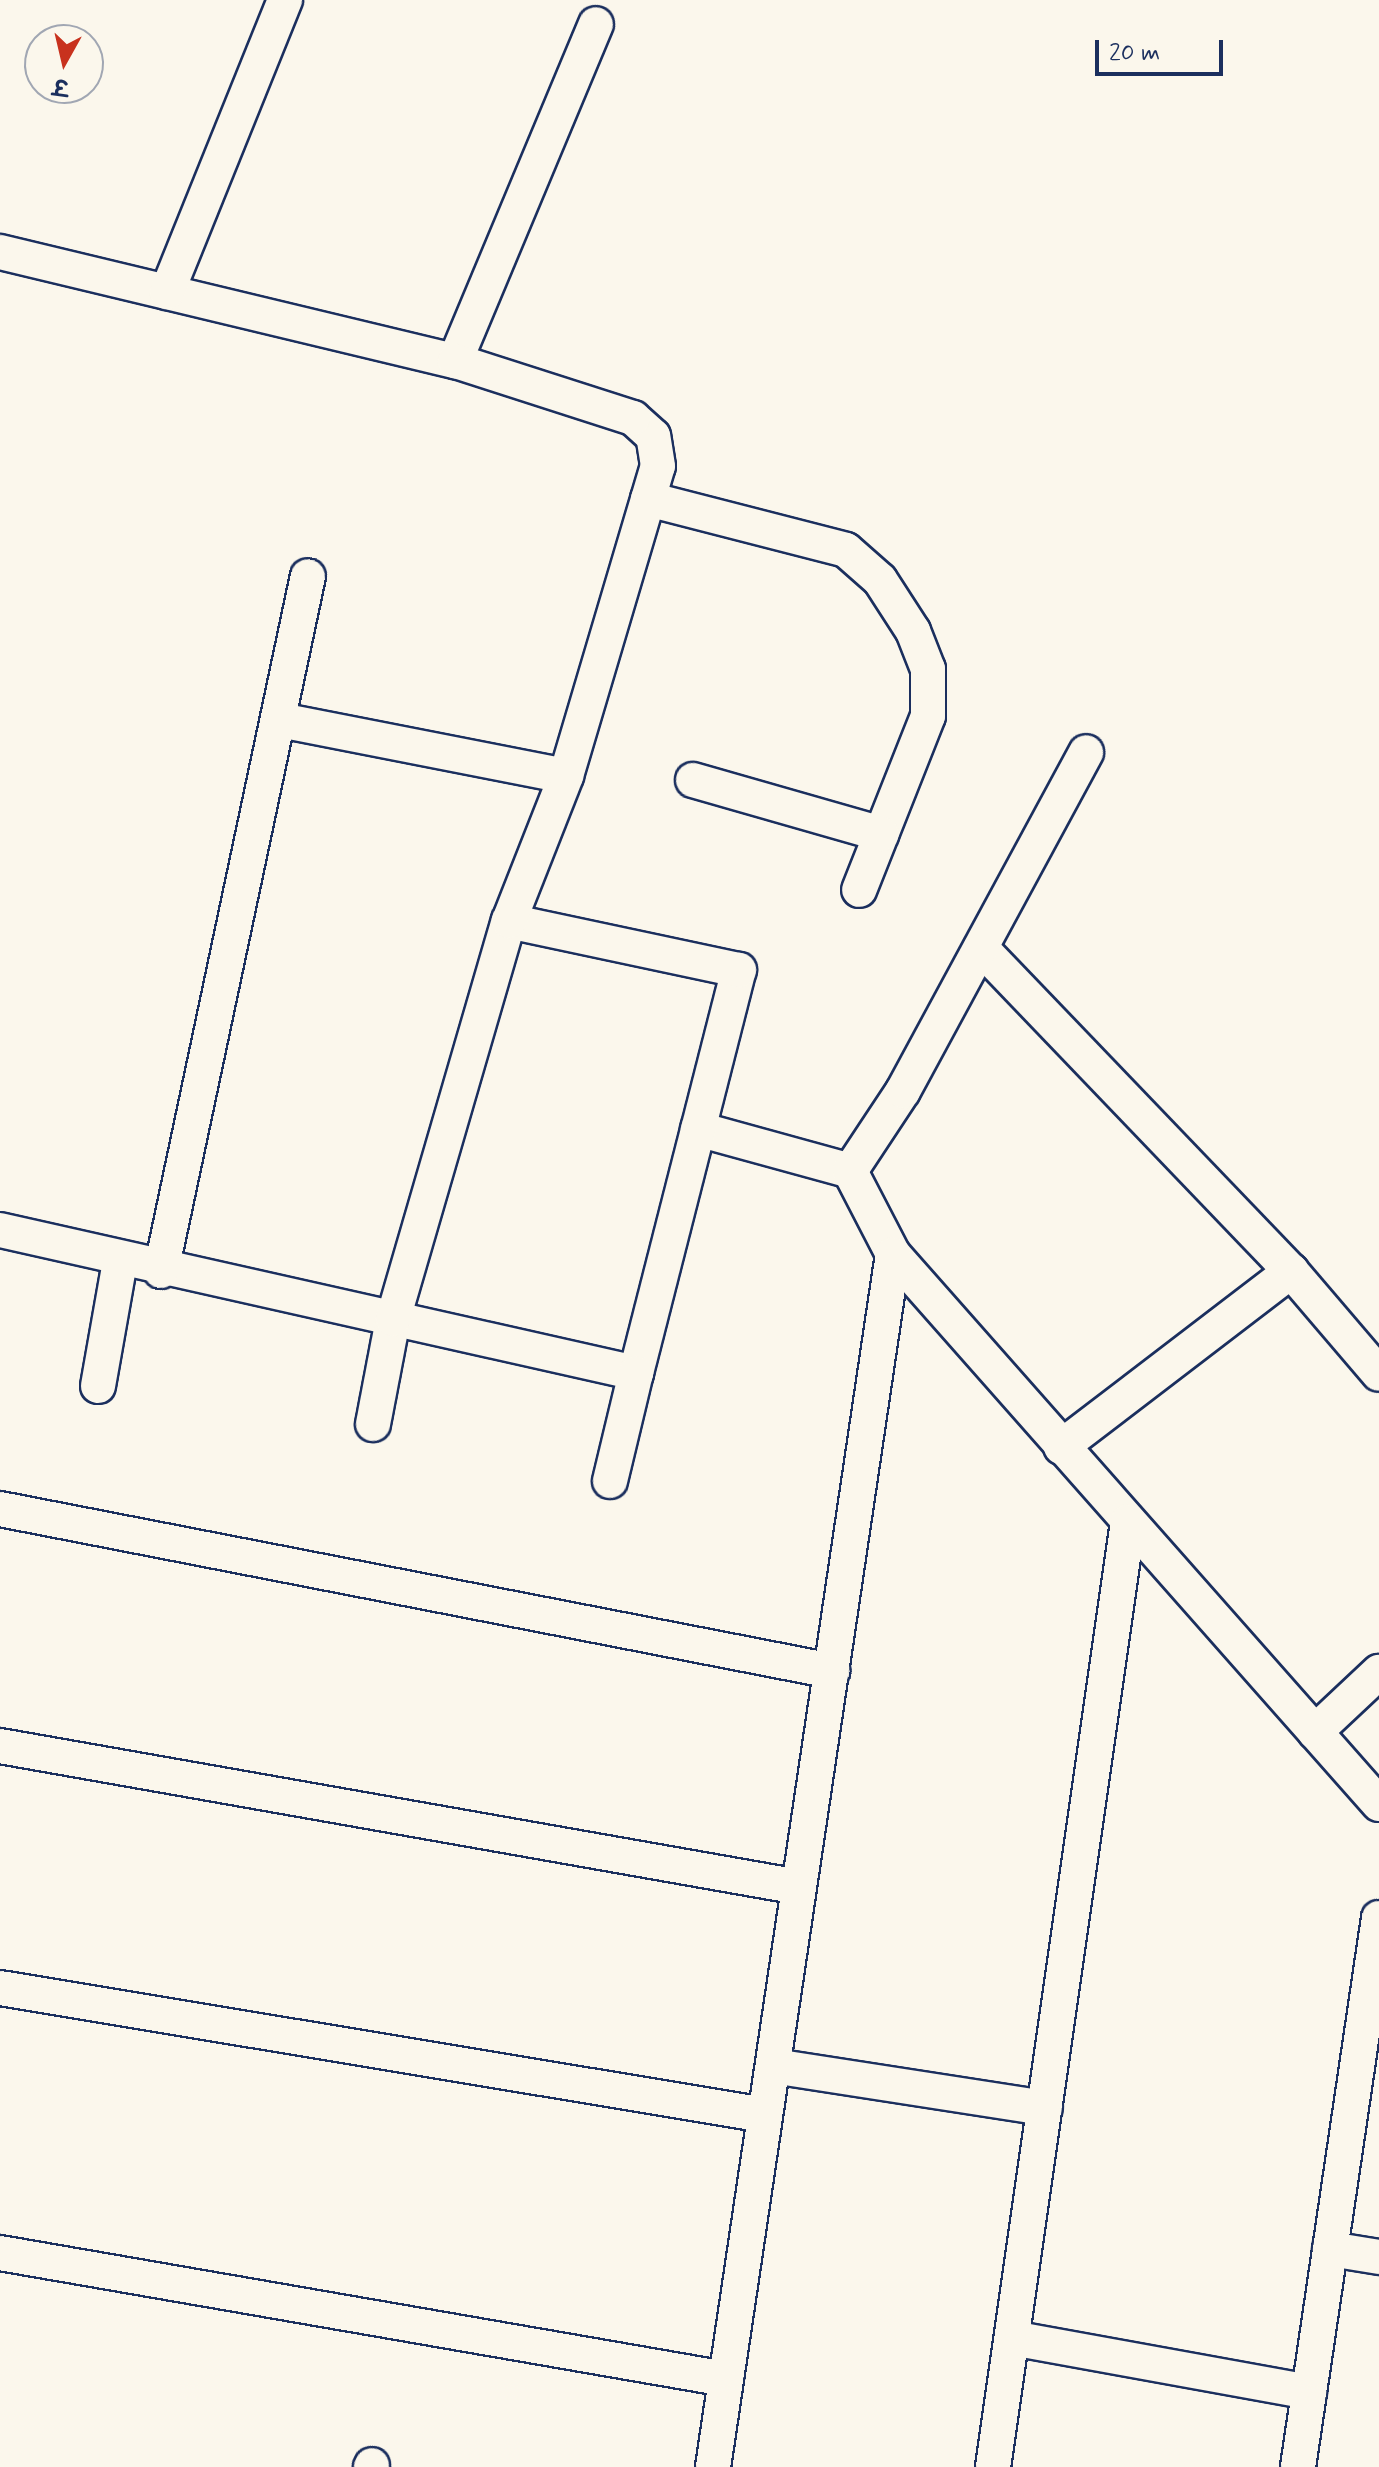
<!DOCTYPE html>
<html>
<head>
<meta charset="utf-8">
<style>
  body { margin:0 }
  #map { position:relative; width:1379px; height:2467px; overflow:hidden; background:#fbf7ec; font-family:Mynerve,"Playpen Sans Deva",sans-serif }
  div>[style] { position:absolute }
  .roads { filter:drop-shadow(2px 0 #1b2f5e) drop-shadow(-2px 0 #1b2f5e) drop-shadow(0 2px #1b2f5e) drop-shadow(0 -2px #1b2f5e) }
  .minor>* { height:34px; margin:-17px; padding:0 17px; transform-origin:17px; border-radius:17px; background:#fbf7ec }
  span { translate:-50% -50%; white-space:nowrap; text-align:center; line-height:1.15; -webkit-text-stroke:7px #fbf7ec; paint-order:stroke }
  .north { position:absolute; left:24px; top:24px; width:80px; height:80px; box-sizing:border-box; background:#fbf7ec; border:2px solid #a1a7b3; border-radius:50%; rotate:188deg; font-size:22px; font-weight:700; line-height:32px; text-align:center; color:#1b2f5e }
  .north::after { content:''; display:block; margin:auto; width:28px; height:36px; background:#c8321e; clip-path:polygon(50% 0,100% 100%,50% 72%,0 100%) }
  .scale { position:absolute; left:1095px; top:40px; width:128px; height:36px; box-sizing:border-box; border:4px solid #1b2f5e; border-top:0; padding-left:10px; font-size:24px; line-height:28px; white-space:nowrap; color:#1b2f5e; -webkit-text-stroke:6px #fbf7ec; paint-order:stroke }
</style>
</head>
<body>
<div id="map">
  <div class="roads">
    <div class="minor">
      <div style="left:0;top:252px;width:468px;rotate:13.5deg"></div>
      <div style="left:455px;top:361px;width:365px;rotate:-67.3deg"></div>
      <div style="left:167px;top:292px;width:315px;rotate:-68deg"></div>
      <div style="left:648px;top:499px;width:204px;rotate:14.4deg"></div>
      <div style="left:846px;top:550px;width:45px;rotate:41.4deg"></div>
      <div style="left:880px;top:580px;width:61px;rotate:57.1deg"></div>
      <div style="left:913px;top:631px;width:41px;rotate:68.5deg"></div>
      <div style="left:928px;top:669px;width:47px;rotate:90deg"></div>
      <div style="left:928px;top:716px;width:187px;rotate:111.6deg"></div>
      <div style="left:280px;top:720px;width:291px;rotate:11.1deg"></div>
      <div style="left:693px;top:780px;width:196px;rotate:16deg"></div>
      <div style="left:981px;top:948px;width:448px;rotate:46.2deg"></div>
      <div style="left:1291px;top:1271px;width:135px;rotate:49.5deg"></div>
      <div style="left:698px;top:1129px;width:158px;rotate:15.4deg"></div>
      <div style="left:850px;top:1171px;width:93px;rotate:62.6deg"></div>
      <div style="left:893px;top:1254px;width:734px;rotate:48.54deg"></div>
      <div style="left:850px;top:1171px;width:96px;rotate:-56.5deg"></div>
      <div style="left:903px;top:1091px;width:385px;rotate:-61.6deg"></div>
      <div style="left:0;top:1230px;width:652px;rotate:12.67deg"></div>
      <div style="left:636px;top:1373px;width:416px;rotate:-75.7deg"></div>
      <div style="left:739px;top:970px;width:235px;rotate:-168deg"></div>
      <div style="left:161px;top:1271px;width:710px;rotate:-78.06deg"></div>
      <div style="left:98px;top:1386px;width:127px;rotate:-80deg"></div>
      <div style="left:373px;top:1424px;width:107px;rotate:-79.2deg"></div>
      <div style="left:393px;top:1319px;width:415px;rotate:-73.8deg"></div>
      <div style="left:509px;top:921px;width:156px;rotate:-68.5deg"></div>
      <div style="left:566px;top:776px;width:323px;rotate:-73.5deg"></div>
      <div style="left:658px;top:466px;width:30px;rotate:-99deg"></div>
      <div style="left:653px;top:436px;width:27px;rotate:-138deg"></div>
      <div style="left:633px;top:418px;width:187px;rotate:-162.2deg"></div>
      <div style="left:1061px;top:1447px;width:290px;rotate:-37.4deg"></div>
      <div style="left:610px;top:1481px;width:111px;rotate:-76.5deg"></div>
      <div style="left:0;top:1509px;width:848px;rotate:11.02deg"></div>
      <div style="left:1315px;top:1732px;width:88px;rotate:-43.2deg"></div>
      <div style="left:0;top:1746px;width:811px;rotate:10.01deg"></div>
      <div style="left:0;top:1988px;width:775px;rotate:9.43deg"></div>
      <div style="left:773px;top:2066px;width:275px;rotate:8.8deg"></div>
      <div style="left:1330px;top:2249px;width:50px;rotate:9.3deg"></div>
      <div style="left:0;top:2253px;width:737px;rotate:9.85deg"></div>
      <div style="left:1012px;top:2338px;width:302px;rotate:10.3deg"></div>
      <div style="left:371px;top:2467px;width:2px;rotate:-63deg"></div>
      <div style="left:713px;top:2467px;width:1226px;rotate:-81.56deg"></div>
      <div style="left:993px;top:2467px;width:955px;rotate:-81.87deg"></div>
      <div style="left:1298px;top:2467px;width:555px;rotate:-81.61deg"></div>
    </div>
  </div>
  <div class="north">उ</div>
  <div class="scale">20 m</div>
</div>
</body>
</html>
